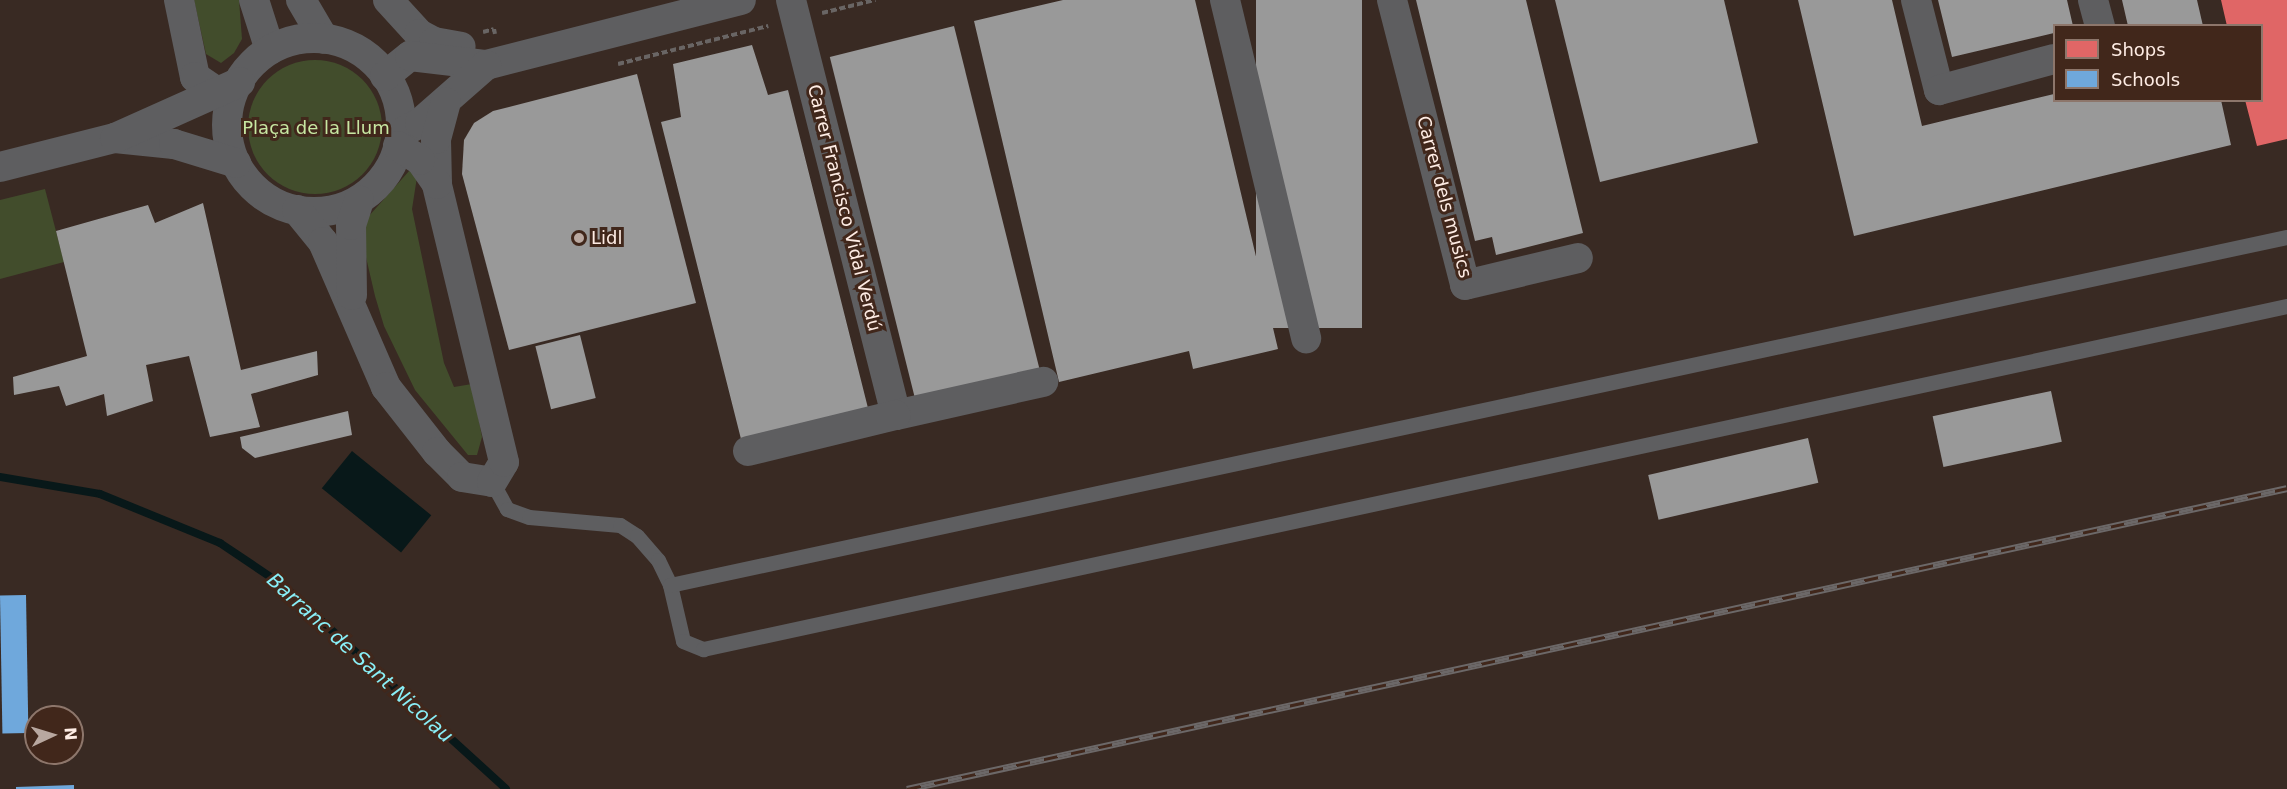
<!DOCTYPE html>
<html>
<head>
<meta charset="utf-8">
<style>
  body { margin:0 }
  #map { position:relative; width:2287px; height:789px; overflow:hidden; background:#392a23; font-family:"DejaVu Sans",sans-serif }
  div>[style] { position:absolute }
  .green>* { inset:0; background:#424d2c }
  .round { border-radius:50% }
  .water>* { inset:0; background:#081819; transform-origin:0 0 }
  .shops>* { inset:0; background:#e06666 }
  .schools>* { inset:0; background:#6fa8dc; transform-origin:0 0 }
  .industry>* { inset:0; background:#999; transform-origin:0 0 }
  .stream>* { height:8px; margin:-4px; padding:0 4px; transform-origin:4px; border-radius:4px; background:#081819 }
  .path>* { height:4px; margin-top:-2px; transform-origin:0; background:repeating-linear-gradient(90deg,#696564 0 6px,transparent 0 9px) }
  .lane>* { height:15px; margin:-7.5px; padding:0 7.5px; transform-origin:7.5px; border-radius:7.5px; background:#5e5e60 }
  .street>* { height:30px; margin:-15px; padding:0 15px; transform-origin:15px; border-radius:15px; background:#5e5e60 }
  .street>.ring { margin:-15px; padding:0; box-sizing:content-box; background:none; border:30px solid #5e5e60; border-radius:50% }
  .rail>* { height:7px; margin-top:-3.5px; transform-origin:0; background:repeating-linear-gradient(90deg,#41271b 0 14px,#6c6868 0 28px); box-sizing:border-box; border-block:2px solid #6c6868 }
  .dots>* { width:16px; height:16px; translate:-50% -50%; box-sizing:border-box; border:3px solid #41271b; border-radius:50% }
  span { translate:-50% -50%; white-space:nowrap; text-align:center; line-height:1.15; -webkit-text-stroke:6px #41271b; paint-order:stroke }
  .park-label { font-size:18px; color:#c7e7a2 }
  .street-label { font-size:18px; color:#feece4 }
  .poi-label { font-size:18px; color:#feece4 }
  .left { translate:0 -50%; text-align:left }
  .water-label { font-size:20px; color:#89eff7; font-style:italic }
  .legend { position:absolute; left:2053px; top:24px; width:210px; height:78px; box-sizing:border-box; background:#41271b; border:2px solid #8d766b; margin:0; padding:8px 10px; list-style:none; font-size:18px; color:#feece4 }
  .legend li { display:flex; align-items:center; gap:12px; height:30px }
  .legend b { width:30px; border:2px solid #8d766b }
  .north { position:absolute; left:24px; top:705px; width:60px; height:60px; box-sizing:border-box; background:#41271b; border:2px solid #8d766b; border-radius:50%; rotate:86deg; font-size:16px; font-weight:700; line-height:24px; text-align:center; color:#feece4 }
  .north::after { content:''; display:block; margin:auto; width:21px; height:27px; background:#b9a8a0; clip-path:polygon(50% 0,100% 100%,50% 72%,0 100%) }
</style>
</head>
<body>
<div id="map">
  <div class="green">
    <div style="clip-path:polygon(194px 0,239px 0,242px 39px,234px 53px,221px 63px,206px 54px)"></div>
    <div class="round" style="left:248px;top:60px;width:134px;height:134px"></div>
    <div style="clip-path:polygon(410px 170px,417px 177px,412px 209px,444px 363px,454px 387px,472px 384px,482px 437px,477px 455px,468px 455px,415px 390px,384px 326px,375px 296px,362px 240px,368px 217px)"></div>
    <div style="clip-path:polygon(45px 189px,64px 262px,0 279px,0 200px)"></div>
  </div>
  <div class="water">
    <div style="left:352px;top:451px;width:102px;height:48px;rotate:39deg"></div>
  </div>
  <div class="shops">
    <div style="clip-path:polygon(2221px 0,2287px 0,2287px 139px,2257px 146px,2245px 100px,2262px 100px,2262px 26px,2227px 26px)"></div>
  </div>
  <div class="schools">
    <div style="left:26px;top:595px;width:138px;height:26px;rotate:89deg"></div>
    <div style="clip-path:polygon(74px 785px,74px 789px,16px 789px,16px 787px)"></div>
  </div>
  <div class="industry">
    <div style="clip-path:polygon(1063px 0,1195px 0,1278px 349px,1193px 369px,1189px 351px,1059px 382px,974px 21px)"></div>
    <div style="left:1256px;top:0;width:106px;height:328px"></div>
    <div style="clip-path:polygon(1416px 0,1526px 0,1583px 233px,1496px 255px,1492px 237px,1475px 241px)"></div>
    <div style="clip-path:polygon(1555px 0,1724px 0,1758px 143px,1600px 182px)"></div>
    <div style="clip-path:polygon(1798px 0,1892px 0,1922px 126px,2054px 94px,2054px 100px,2221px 100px,2231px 145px,1854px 236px)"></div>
    <div style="clip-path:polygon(1938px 0,2067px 0,2073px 26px,2054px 26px,2054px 33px,1952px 57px)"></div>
    <div style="clip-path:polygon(2122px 0,2197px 0,2203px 26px,2128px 26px)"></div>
    <div style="left:954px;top:26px;width:357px;height:128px;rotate:76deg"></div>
    <div style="clip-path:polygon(752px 45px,768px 95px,788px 90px,869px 412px,742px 443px,661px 122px,681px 117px,673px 64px)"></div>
    <div style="clip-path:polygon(637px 74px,696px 303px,509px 350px,462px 174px,464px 140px,474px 123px,493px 111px)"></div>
    <div style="clip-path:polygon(203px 203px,241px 370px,317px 351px,318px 375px,251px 394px,260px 427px,210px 437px,189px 356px,146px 365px,153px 401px,107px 416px,104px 394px,66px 406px,59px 386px,14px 395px,13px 377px,87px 356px,56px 231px,148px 205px,155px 223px)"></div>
    <div style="left:580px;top:335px;width:65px;height:46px;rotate:76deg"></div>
    <div style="left:2051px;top:391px;width:52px;height:121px;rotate:78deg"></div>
    <div style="clip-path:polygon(348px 411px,352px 435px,255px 458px,242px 448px,240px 437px)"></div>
    <div style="left:1808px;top:438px;width:46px;height:164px;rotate:77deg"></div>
  </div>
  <div class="stream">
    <div style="left:0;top:477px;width:101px;rotate:9.6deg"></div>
    <div style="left:100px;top:494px;width:130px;rotate:22.2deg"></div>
    <div style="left:220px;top:543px;width:73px;rotate:33.9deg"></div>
    <div style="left:281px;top:584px;width:304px;rotate:42.3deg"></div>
  </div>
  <div class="path">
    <div style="left:822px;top:13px;width:55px;rotate:-13.8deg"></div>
    <div style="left:483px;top:32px;width:11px;rotate:-15deg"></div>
    <div style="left:494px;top:29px;width:5px;rotate:79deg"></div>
    <div style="left:618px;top:64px;width:155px;rotate:-14.2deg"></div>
  </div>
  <div class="lane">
    <div style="left:492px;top:482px;width:31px;rotate:61deg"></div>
    <div style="left:507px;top:509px;width:23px;rotate:20deg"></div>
    <div style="left:529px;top:517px;width:91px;rotate:5deg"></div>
    <div style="left:620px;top:525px;width:20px;rotate:33deg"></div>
    <div style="left:637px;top:536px;width:32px;rotate:49deg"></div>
    <div style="left:658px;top:560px;width:28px;rotate:64deg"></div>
    <div style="left:670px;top:585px;width:57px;rotate:76.9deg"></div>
    <div style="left:683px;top:641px;width:22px;rotate:22deg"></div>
    <div style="left:703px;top:649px;width:1621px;rotate:-12.22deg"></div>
    <div style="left:670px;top:585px;width:1654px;rotate:-12.15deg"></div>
  </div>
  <div class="street">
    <div style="left:179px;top:0;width:79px;rotate:78.3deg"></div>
    <div style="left:195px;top:77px;width:25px;rotate:34deg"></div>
    <div style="left:254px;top:0;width:52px;rotate:72.3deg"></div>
    <div style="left:301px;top:0;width:45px;rotate:59.5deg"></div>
    <div style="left:388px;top:0;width:46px;rotate:47.6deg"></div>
    <div style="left:419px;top:34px;width:17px;rotate:28deg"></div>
    <div style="left:434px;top:42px;width:27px;rotate:10deg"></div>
    <div style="left:791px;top:0;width:428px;rotate:75.8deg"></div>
    <div style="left:896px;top:415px;width:151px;rotate:-12.7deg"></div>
    <div style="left:1225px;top:0;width:348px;rotate:76.5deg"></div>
    <div style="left:1392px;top:0;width:294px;rotate:75.6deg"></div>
    <div style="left:1465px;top:285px;width:116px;rotate:-13.4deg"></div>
    <div style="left:1916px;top:0;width:93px;rotate:75.7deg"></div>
    <div style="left:1939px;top:90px;width:119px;rotate:-15.1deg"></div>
    <div style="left:2093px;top:0;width:27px;rotate:75deg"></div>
    <div class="ring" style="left:227px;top:38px;width:144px;height:144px"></div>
    <div style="left:385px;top:76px;width:32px;rotate:-39deg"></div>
    <div style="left:410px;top:56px;width:77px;rotate:6.8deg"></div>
    <div style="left:486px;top:65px;width:263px;rotate:-14.3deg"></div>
    <div style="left:401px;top:133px;width:21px;rotate:-28deg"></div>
    <div style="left:420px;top:123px;width:88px;rotate:-41.3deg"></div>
    <div style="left:115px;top:138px;width:59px;rotate:5.8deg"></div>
    <div style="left:174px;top:144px;width:65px;rotate:17deg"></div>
    <div style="left:0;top:167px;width:119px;rotate:-14.2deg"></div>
    <div style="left:115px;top:138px;width:137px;rotate:-24.1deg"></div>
    <div style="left:437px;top:184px;width:45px;rotate:-91.3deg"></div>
    <div style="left:436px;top:139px;width:38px;rotate:-75deg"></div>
    <div style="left:297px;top:210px;width:41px;rotate:50.9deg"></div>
    <div style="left:323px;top:242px;width:158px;rotate:66.5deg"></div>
    <div style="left:386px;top:387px;width:83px;rotate:51.9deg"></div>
    <div style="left:437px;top:452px;width:35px;rotate:45deg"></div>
    <div style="left:462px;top:477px;width:30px;rotate:9deg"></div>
    <div style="left:492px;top:482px;width:23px;rotate:-59deg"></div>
    <div style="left:504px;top:462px;width:286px;rotate:-103.6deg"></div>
    <div style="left:437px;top:184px;width:29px;rotate:-125deg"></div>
    <div style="left:420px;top:160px;width:26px;rotate:-148deg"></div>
    <div style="left:352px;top:295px;width:70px;rotate:-90.8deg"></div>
    <div style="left:351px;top:225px;width:26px;rotate:-72deg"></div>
    <div style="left:748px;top:451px;width:152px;rotate:-13.7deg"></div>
  </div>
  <div class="rail">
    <div style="left:907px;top:789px;width:1412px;rotate:-12.3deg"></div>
  </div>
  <div class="dots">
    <div style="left:579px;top:238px;background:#b9a8a0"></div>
  </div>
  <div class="park-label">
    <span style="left:316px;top:128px">Plaça de la Llum</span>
  </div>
  <div class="street-label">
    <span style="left:1444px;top:197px;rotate:75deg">Carrer dels musics</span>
    <span style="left:844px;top:208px;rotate:76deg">Carrer Francisco Vidal Verdú</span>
  </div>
  <div class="poi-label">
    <span class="left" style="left:591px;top:238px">Lidl</span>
  </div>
  <div class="water-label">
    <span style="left:360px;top:658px;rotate:42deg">Barranc de Sant Nicolau</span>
  </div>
  <ul class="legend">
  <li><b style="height:16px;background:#e06666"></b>Shops</li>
  <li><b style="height:16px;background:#6fa8dc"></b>Schools</li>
  </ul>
  <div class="north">N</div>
</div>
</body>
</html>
